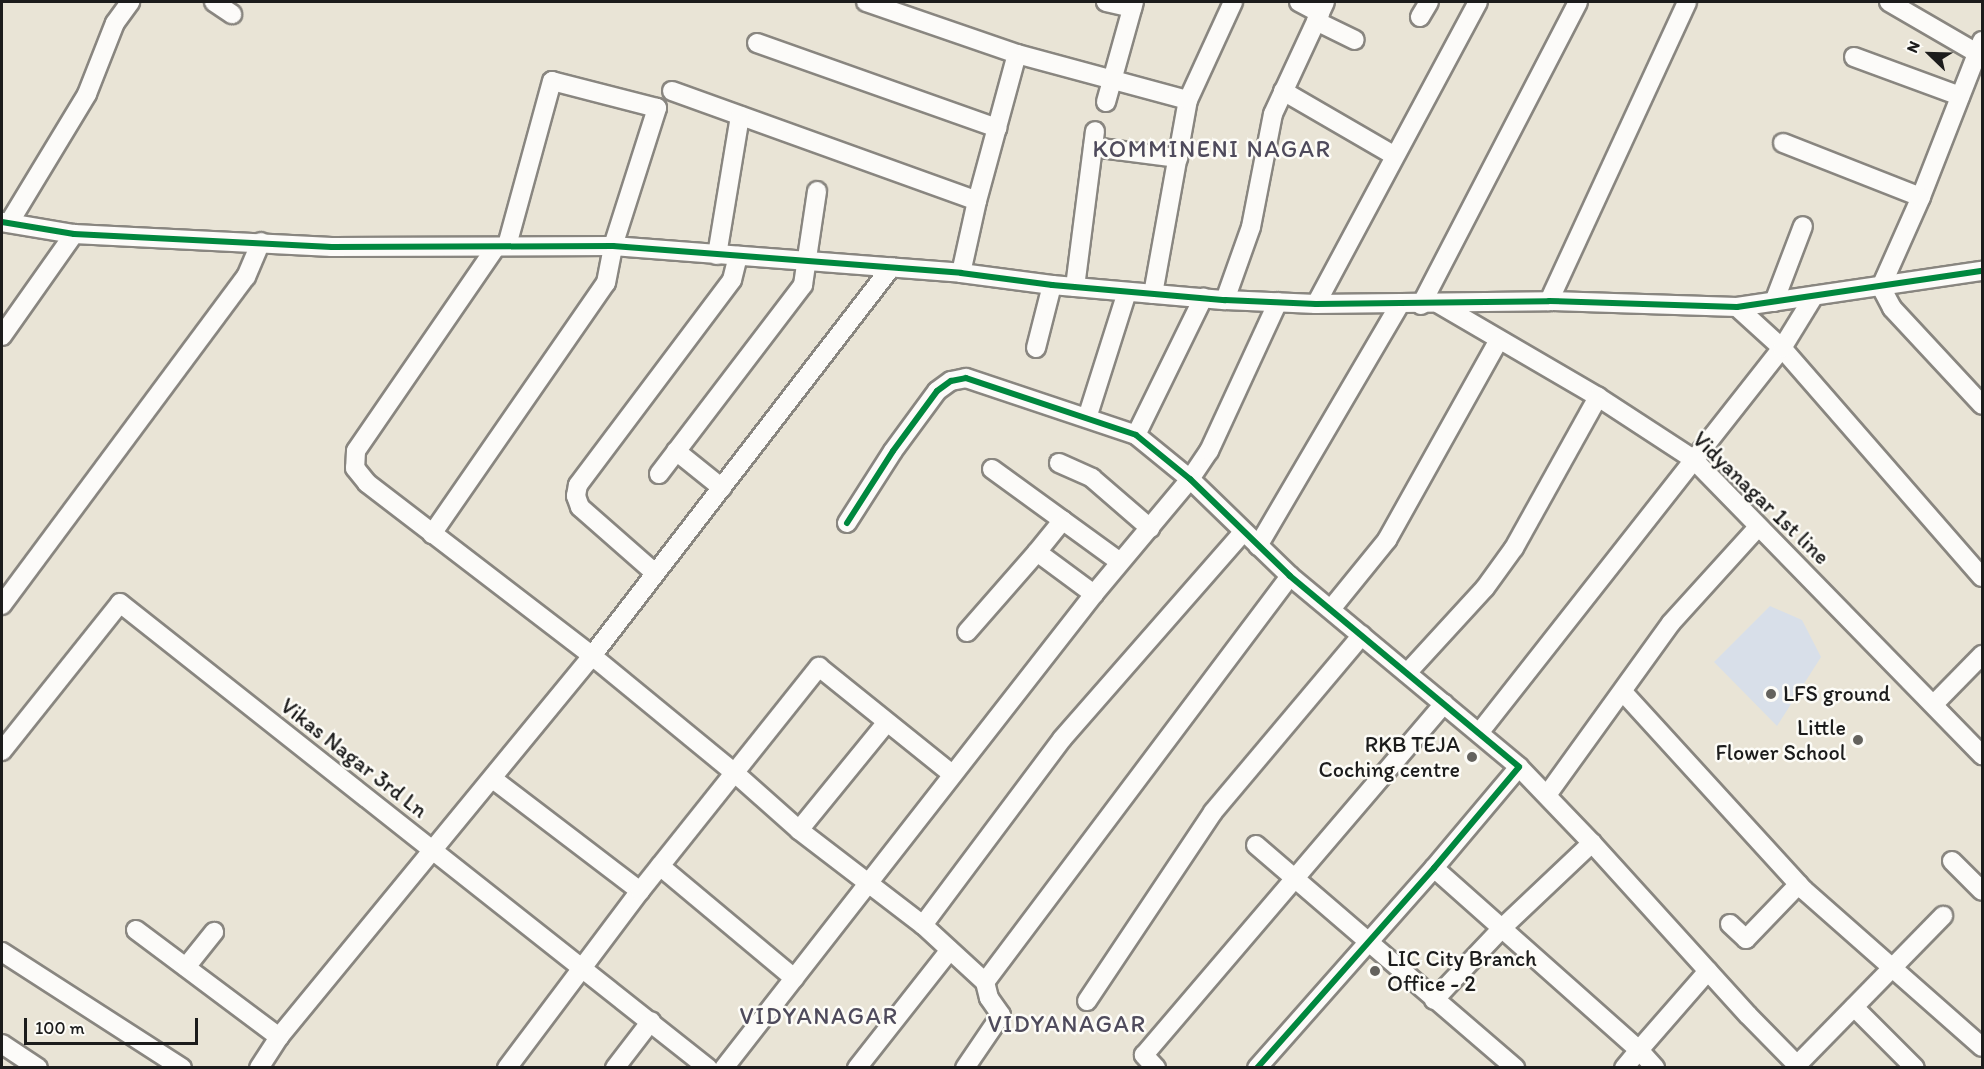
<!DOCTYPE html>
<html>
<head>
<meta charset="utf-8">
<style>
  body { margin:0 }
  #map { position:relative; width:1984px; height:1069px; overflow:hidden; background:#e9e4d6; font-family:Itim,sans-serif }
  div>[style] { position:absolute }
  .built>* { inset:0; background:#d8dfe9 }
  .roads { filter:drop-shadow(2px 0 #898680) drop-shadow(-2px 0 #898680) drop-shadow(0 2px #898680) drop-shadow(0 -2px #898680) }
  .minor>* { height:18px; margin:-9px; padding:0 9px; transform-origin:9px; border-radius:9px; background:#fcfbf9 }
  .cycleway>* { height:6px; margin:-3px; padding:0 3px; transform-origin:3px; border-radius:3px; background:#00873e }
  .dots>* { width:16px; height:16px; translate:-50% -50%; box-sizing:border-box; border:3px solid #fdfcf7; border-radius:50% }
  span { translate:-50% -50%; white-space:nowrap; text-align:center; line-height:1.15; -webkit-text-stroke:5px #fdfcf7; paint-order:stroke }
  .street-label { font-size:22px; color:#1c1c1c }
  .poi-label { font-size:22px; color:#1c1c1c }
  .left { translate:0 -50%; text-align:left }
  .right { translate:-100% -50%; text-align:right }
  .neighbourhood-label { font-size:24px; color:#4f4b5c; letter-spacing:1.5px }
  .frame { position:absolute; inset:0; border:3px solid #1c1c1c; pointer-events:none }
  .north { position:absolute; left:1900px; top:24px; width:60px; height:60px; -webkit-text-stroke:4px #fdfcf7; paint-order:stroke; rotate:293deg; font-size:16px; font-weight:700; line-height:24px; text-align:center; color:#1c1c1c }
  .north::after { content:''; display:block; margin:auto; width:21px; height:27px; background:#1c1c1c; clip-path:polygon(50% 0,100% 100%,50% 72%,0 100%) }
  .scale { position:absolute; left:24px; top:1018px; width:174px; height:27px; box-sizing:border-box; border:3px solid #1c1c1c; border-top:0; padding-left:8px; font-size:18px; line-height:21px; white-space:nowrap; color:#1c1c1c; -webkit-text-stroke:4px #fdfcf7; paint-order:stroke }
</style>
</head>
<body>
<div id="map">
  <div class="built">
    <div style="clip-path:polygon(1770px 606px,1802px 620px,1821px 657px,1777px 726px,1714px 662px)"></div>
  </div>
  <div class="roads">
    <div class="minor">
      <div style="left:214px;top:2px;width:22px;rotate:34deg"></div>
      <div style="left:866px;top:2px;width:160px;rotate:19deg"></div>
      <div style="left:1017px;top:54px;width:177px;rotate:15.1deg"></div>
      <div style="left:1106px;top:2px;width:27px;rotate:13deg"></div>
      <div style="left:1299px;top:2px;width:24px;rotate:28deg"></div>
      <div style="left:1889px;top:2px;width:108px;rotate:30.1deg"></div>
      <div style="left:1420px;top:17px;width:17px;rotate:-59deg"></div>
      <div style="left:1316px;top:21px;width:43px;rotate:26deg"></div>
      <div style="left:1982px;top:41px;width:168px;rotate:111.4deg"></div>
      <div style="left:1921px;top:197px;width:98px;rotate:114deg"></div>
      <div style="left:1881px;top:287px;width:24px;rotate:62deg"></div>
      <div style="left:1892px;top:308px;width:132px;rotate:47.1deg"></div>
      <div style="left:757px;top:43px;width:255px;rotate:19.5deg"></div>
      <div style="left:1854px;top:57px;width:113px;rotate:20.2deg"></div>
      <div style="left:672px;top:91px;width:324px;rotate:19.8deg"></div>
      <div style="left:1283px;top:91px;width:129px;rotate:30.1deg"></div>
      <div style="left:1106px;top:102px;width:104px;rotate:-74.4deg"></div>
      <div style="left:1783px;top:143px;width:148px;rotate:21.4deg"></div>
      <div style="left:1093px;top:147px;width:86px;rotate:7.4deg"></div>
      <div style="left:2px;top:222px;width:73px;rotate:9.5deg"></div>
      <div style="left:74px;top:234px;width:258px;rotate:2.9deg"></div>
      <div style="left:332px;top:247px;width:281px;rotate:-0.2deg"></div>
      <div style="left:613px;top:246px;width:349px;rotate:4.4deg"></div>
      <div style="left:961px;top:273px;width:92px;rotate:7.5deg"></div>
      <div style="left:1052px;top:285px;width:174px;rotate:5deg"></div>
      <div style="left:1225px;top:300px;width:91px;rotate:2.5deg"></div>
      <div style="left:1316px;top:304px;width:233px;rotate:-0.7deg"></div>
      <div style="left:1549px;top:301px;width:188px;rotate:1.8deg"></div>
      <div style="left:1737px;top:307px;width:248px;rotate:-8.4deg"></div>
      <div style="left:9px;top:223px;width:151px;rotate:-58.8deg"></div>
      <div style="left:87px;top:94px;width:76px;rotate:-68.5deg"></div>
      <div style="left:115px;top:23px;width:26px;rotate:-54deg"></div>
      <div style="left:496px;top:247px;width:247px;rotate:124.5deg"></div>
      <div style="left:356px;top:451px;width:17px;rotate:93deg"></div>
      <div style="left:355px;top:468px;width:19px;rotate:51deg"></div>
      <div style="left:367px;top:483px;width:282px;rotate:37.5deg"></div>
      <div style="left:591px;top:655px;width:188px;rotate:39.4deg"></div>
      <div style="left:736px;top:774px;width:84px;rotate:41.6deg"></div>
      <div style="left:799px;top:830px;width:156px;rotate:37.5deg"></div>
      <div style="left:923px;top:925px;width:84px;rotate:42.6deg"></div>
      <div style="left:717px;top:255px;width:141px;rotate:-80.6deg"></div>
      <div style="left:961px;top:273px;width:74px;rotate:-77.5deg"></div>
      <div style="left:977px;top:201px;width:152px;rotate:-74.8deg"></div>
      <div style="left:1075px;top:287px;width:157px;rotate:-82.7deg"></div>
      <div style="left:1153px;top:294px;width:197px;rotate:-79.8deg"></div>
      <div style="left:1188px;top:100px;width:108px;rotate:-65.3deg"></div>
      <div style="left:1225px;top:300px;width:77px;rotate:-70.4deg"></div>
      <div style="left:1251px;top:227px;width:115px;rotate:-79deg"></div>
      <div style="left:1273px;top:114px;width:123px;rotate:-65.1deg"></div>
      <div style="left:1549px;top:301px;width:329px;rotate:-65.2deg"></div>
      <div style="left:1774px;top:302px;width:81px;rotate:-69.1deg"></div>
      <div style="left:1316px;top:304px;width:343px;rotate:-61.8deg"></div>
      <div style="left:1439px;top:304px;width:184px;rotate:30.3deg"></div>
      <div style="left:1598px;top:397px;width:113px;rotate:33.1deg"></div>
      <div style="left:1693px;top:459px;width:414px;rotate:45.7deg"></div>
      <div style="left:1421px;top:305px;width:341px;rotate:-62.6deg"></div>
      <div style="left:1737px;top:307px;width:61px;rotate:42.3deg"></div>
      <div style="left:1782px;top:348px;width:304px;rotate:48.9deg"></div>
      <div style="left:2px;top:336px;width:125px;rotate:-54.8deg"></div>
      <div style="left:1036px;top:348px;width:65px;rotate:-75.7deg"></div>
      <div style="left:1087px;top:418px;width:132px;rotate:-72.4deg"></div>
      <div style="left:1136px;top:435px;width:153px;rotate:-63.9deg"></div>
      <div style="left:676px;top:451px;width:59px;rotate:38.8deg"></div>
      <div style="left:1059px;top:463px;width:36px;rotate:24deg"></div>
      <div style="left:1092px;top:478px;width:77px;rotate:40.8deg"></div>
      <div style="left:992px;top:469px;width:158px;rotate:36deg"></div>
      <div style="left:659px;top:474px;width:238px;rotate:-52.7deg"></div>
      <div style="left:803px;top:285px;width:95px;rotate:-81.5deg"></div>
      <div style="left:847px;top:523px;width:85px;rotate:-57.4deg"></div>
      <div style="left:893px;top:451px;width:74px;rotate:-53.7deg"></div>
      <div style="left:937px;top:391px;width:17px;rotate:-36deg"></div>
      <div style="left:951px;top:381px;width:15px;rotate:-11deg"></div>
      <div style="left:966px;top:378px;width:179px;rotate:18.5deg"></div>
      <div style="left:1136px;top:435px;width:70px;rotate:39.2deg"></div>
      <div style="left:1190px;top:479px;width:139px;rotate:44.1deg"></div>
      <div style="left:1290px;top:576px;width:298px;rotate:39.8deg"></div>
      <div style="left:1519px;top:767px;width:132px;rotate:130.1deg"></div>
      <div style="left:1434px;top:868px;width:267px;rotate:131.5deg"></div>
      <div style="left:432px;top:534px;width:305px;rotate:-55.3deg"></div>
      <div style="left:606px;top:283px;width:38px;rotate:-79deg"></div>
      <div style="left:613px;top:246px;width:145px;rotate:-72.3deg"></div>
      <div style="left:657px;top:108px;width:108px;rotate:-165.6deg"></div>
      <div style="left:552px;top:81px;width:171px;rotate:105.3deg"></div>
      <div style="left:1258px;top:546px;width:281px;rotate:-59.6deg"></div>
      <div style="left:1037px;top:552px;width:41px;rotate:-50.9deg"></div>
      <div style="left:655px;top:573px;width:100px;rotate:-138.7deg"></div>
      <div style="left:580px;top:507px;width:12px;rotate:-110deg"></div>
      <div style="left:576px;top:496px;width:11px;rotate:-80deg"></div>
      <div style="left:578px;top:485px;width:256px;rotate:-53.1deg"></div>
      <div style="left:732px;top:280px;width:25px;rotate:-76deg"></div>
      <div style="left:2px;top:605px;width:409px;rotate:-53.4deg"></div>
      <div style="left:246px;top:277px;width:38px;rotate:-67deg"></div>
      <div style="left:1331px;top:609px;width:89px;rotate:-50.9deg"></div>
      <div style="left:1387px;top:540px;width:229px;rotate:-60.8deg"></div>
      <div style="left:967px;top:632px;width:106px;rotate:-48.8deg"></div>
      <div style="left:1037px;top:552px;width:71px;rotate:36.4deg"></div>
      <div style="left:1407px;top:673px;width:115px;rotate:-47.5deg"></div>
      <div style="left:1485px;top:588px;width:49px;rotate:-54.1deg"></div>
      <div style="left:1514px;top:548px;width:173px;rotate:-60.9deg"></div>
      <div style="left:1623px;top:692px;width:268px;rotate:47.6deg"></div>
      <div style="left:1804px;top:890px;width:237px;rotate:41.4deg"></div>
      <div style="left:1934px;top:704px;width:69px;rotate:-45.6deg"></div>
      <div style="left:1479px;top:733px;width:490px;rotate:-51.8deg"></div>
      <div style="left:1782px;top:348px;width:61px;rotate:-58.4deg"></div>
      <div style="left:2px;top:751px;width:189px;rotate:-51.4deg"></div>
      <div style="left:120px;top:603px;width:750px;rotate:38.34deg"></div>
      <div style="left:1519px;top:767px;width:105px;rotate:46.2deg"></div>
      <div style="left:1592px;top:843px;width:232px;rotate:47.8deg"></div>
      <div style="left:1748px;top:1015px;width:74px;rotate:45.5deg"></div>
      <div style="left:493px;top:779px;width:185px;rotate:37.3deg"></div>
      <div style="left:1547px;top:795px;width:212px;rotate:-54.2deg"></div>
      <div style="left:1671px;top:623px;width:130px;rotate:-47.8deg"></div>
      <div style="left:799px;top:830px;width:139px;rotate:-50.8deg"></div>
      <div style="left:1256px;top:845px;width:342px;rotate:40.7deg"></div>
      <div style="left:1952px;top:861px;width:42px;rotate:45deg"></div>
      <div style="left:660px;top:866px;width:175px;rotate:39.9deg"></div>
      <div style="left:1434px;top:868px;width:274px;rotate:41.6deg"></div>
      <div style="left:1639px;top:1050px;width:105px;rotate:-48.9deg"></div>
      <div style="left:1730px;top:924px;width:22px;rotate:43deg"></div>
      <div style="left:1746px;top:939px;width:76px;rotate:-46.1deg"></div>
      <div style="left:923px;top:925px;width:232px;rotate:-53.2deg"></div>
      <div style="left:1062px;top:739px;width:275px;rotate:-48.8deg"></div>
      <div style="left:136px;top:930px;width:179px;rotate:36.8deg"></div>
      <div style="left:2px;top:952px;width:214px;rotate:32.8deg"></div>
      <div style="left:186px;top:967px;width:45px;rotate:-51.3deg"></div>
      <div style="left:1434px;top:1000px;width:99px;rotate:-46.6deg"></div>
      <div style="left:1502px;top:928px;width:124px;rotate:-43.4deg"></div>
      <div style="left:1087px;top:1001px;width:227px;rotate:-56.3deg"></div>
      <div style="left:1213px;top:812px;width:231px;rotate:-49.9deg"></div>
      <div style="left:1854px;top:1007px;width:86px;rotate:45deg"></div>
      <div style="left:2px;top:1044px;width:43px;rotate:33.7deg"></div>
      <div style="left:1797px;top:1065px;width:209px;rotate:-45.6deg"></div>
      <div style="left:259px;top:1068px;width:37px;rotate:-57deg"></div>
      <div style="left:279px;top:1037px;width:487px;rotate:-50.6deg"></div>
      <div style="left:588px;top:661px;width:497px;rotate:-52.4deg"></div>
      <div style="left:507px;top:1068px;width:221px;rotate:-53.1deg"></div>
      <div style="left:640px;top:891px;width:287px;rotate:-51.4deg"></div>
      <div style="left:819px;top:667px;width:171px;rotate:38.8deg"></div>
      <div style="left:615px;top:1068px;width:59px;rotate:-52.5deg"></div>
      <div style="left:724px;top:1068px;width:601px;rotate:-52.02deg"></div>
      <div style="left:1094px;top:594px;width:150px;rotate:-50.1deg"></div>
      <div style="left:1190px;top:479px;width:34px;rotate:-56deg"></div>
      <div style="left:1209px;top:451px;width:164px;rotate:-65.2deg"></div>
      <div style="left:857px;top:1068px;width:150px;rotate:-51.8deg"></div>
      <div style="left:965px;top:1068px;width:64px;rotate:-55.8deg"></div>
      <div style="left:1001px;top:1015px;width:21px;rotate:-125deg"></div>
      <div style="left:989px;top:998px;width:16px;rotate:-104deg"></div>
      <div style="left:985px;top:982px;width:508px;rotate:-53.08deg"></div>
      <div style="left:1156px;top:1068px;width:18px;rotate:-133deg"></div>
      <div style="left:1144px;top:1055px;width:462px;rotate:-49.5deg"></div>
      <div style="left:1624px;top:1068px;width:23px;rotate:-50deg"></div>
      <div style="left:1639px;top:1050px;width:24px;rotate:48deg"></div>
    </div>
  </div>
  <div class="cycleway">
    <div style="left:2px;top:222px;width:73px;rotate:9.5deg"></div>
    <div style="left:74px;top:234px;width:258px;rotate:2.9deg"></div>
    <div style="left:332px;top:247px;width:281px;rotate:-0.2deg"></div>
    <div style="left:613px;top:246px;width:349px;rotate:4.4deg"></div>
    <div style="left:961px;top:273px;width:92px;rotate:7.5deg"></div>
    <div style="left:1052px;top:285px;width:174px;rotate:5deg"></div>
    <div style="left:1225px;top:300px;width:91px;rotate:2.5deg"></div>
    <div style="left:1316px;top:304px;width:233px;rotate:-0.7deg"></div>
    <div style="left:1549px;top:301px;width:188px;rotate:1.8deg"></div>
    <div style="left:1737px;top:307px;width:248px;rotate:-8.4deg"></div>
    <div style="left:847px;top:523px;width:85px;rotate:-57.4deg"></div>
    <div style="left:893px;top:451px;width:74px;rotate:-53.7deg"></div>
    <div style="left:937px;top:391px;width:17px;rotate:-36deg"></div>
    <div style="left:951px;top:381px;width:15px;rotate:-11deg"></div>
    <div style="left:966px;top:378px;width:179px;rotate:18.5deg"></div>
    <div style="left:1136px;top:435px;width:70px;rotate:39.2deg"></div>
    <div style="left:1190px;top:479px;width:139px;rotate:44.1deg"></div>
    <div style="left:1290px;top:576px;width:298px;rotate:39.8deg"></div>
    <div style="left:1519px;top:767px;width:132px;rotate:130.1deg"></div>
    <div style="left:1434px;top:868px;width:267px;rotate:131.5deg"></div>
  </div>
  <div class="dots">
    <div style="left:1771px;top:694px;background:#64625d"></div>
    <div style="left:1858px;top:740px;background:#64625d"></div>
    <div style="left:1472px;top:757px;background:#64625d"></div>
    <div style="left:1375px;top:971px;background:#64625d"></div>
  </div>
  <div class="street-label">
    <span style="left:1761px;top:498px;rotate:44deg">Vidyanagar 1st line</span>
    <span style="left:354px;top:758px;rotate:38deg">Vikas Nagar 3rd Ln</span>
  </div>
  <div class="poi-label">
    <span class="left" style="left:1783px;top:694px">LFS ground</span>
    <span class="right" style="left:1846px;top:740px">Little<br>Flower School</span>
    <span class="right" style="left:1460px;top:757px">RKB TEJA<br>Coching centre</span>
    <span class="left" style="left:1387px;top:971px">LIC City Branch<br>Office - 2</span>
  </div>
  <div class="neighbourhood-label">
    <span style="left:1212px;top:149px">KOMMINENI NAGAR</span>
    <span style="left:819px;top:1016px">VIDYANAGAR</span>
    <span style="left:1067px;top:1024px">VIDYANAGAR</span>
  </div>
  <div class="frame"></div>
  <div class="north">N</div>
  <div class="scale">100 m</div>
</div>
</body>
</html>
